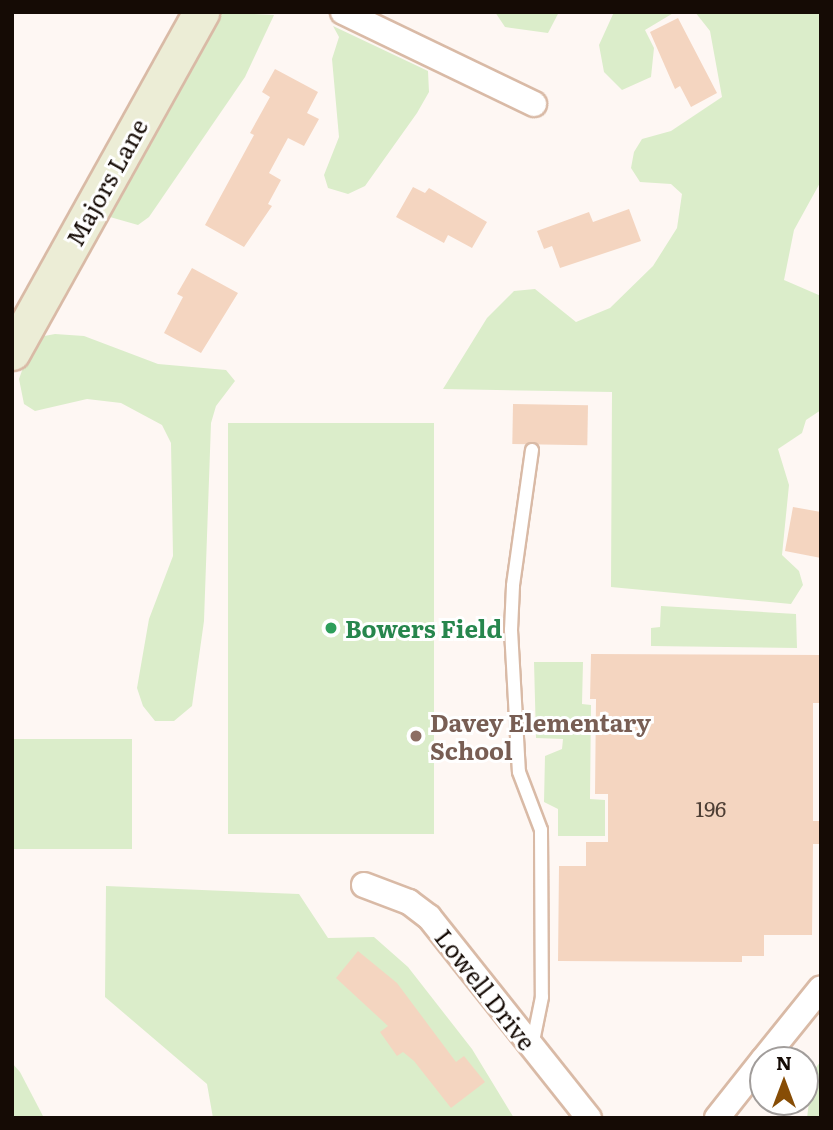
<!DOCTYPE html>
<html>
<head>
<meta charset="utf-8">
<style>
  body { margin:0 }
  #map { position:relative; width:833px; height:1130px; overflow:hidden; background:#fef7f3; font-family:Literata,serif }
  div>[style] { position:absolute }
  .green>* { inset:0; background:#dbedca; transform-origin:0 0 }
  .building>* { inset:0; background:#f4d5c0; transform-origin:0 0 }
  .roads { filter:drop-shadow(2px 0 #d9baa6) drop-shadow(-2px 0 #d9baa6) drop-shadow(0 2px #d9baa6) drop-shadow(0 -2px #d9baa6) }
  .lane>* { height:12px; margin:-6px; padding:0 6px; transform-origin:6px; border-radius:6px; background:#fff }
  .street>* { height:24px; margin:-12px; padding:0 12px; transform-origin:12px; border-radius:12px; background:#fff }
  .secondary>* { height:35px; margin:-17.5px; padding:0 17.5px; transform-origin:17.5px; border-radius:17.5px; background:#ecedd6 }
  .dots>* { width:19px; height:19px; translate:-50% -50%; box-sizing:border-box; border:4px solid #fff; border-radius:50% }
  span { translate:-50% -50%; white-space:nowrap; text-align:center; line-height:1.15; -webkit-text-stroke:6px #fff; paint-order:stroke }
  .number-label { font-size:21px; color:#4d3e34 }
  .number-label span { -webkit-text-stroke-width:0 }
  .street-label { font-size:24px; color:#150b05 }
  .leisure-label { font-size:24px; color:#27864d; font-weight:700 }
  .left { translate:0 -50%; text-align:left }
  .education-label { font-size:24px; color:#785e54; font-weight:700 }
  .frame { position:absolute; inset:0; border:14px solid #150b05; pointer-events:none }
  .north { position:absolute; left:749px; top:1046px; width:70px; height:70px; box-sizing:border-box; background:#fff; border:2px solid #a19d9b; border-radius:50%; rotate:0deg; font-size:19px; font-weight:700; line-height:28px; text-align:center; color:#150b05 }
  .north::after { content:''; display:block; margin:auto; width:24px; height:32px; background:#874d06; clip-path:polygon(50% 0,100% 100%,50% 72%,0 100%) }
</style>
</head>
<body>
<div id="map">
  <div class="green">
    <div style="clip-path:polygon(218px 12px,274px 15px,245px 77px,149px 217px,138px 225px,110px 217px,137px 152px)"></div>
    <div style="clip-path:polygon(495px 12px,559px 12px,548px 33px,505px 27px)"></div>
    <div style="clip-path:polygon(614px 12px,675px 12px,645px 30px,654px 48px,651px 77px,622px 90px,604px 72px,599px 45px)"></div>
    <div style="clip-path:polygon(695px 12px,821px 12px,821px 181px,794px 230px,784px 280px,821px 296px,821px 410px,806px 420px,802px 433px,778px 449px,789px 485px,782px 555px,799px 571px,803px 585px,791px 604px,611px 587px,612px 392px,443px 389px,487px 318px,514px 291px,535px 289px,576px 322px,610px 308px,653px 266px,677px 228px,682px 194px,671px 184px,640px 182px,631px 168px,634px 152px,642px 139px,671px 131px,722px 97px,710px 31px)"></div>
    <div style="clip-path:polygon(333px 26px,428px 71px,429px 92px,417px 113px,365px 186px,348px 194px,328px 188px,324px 175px,339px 137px,332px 59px,339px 37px)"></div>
    <div style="clip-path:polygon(55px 334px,84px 336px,158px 364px,226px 370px,235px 381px,216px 406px,211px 423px,204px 621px,192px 706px,174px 721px,155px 721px,143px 706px,137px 688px,149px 619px,173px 556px,171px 443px,162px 425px,121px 403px,87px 399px,35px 411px,24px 404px,19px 379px,30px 348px,39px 337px)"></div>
    <div style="left:228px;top:423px;width:206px;height:411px"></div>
    <div style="clip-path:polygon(661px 606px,796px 614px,797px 648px,651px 646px,651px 628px,660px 627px)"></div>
    <div style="clip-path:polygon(534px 662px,583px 662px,582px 704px,591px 705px,590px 799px,605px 800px,605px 836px,558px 836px,558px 809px,544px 802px,545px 756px,562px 749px,563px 739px,536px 738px)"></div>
    <div style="left:12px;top:739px;width:120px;height:110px"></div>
    <div style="clip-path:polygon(106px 886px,299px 894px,328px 938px,374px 937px,408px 967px,472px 1049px,514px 1118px,213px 1118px,207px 1084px,105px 997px)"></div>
    <div style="clip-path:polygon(821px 1061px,821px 1118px,807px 1118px,813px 1071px)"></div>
    <div style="clip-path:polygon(12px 1063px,20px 1072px,44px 1118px,12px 1118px)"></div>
  </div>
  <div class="building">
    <div style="clip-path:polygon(678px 18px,717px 93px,691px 107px,680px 86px,675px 89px,650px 32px)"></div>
    <div style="clip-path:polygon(275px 69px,318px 92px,307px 113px,319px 119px,304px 146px,288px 138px,269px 173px,281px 180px,268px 204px,272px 206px,244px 247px,205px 225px,254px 135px,250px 133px,270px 97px,262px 92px)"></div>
    <div style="clip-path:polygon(413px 187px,425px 193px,429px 188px,487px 222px,472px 248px,448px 235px,444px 243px,396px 217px)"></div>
    <div style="clip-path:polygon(629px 209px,641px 241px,560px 268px,552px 246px,544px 249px,537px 231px,589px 212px,593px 222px)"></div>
    <div style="clip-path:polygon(192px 268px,238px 293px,201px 353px,164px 333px,183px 297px,177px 294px)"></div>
    <div style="left:513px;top:404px;width:75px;height:40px;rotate:1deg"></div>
    <div style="clip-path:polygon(793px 507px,821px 512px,821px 558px,785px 551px)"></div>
    <div style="clip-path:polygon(591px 654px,821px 655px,821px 703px,813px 703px,813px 821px,820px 821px,820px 844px,813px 844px,812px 935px,764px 935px,764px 956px,742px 956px,742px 962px,558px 961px,559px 866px,586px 866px,586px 842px,608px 842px,608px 794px,595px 794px,596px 699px,590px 699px)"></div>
    <div style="clip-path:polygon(358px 951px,397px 983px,456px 1062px,464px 1056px,485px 1082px,451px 1108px,414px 1061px,403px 1052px,397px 1056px,380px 1032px,388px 1026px,336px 978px)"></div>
  </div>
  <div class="roads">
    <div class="lane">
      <div style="left:532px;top:450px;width:137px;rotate:98deg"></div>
      <div style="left:513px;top:586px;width:44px;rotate:92.6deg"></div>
      <div style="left:511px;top:630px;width:142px;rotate:86.8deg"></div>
      <div style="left:519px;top:772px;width:62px;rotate:69.2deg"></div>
      <div style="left:541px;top:830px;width:167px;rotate:89.7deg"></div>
      <div style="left:542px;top:997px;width:50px;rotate:101.5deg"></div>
    </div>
    <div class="street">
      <div style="left:343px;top:12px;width:212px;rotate:25.7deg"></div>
      <div style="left:364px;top:885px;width:48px;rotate:20.7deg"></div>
      <div style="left:409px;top:902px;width:25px;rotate:37deg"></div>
      <div style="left:429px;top:917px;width:257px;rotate:51.5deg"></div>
      <div style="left:763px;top:1060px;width:92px;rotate:-51.1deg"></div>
      <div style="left:717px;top:1118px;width:74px;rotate:-51.6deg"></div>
    </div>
    <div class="secondary">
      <div style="left:12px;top:352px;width:389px;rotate:-60.9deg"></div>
    </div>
  </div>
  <div class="dots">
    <div style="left:331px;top:628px;background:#2e9e5b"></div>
    <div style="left:416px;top:736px;background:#8d6e63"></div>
  </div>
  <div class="number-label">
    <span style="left:711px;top:808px">196</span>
  </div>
  <div class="street-label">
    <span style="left:106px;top:182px;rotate:-61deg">Majors Lane</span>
    <span style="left:486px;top:989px;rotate:52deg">Lowell Drive</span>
  </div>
  <div class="leisure-label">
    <span class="left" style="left:345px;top:628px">Bowers Field</span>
  </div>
  <div class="education-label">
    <span class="left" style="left:430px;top:736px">Davey Elementary<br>School</span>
  </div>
  <div class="frame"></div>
  <div class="north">N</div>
</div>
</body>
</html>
